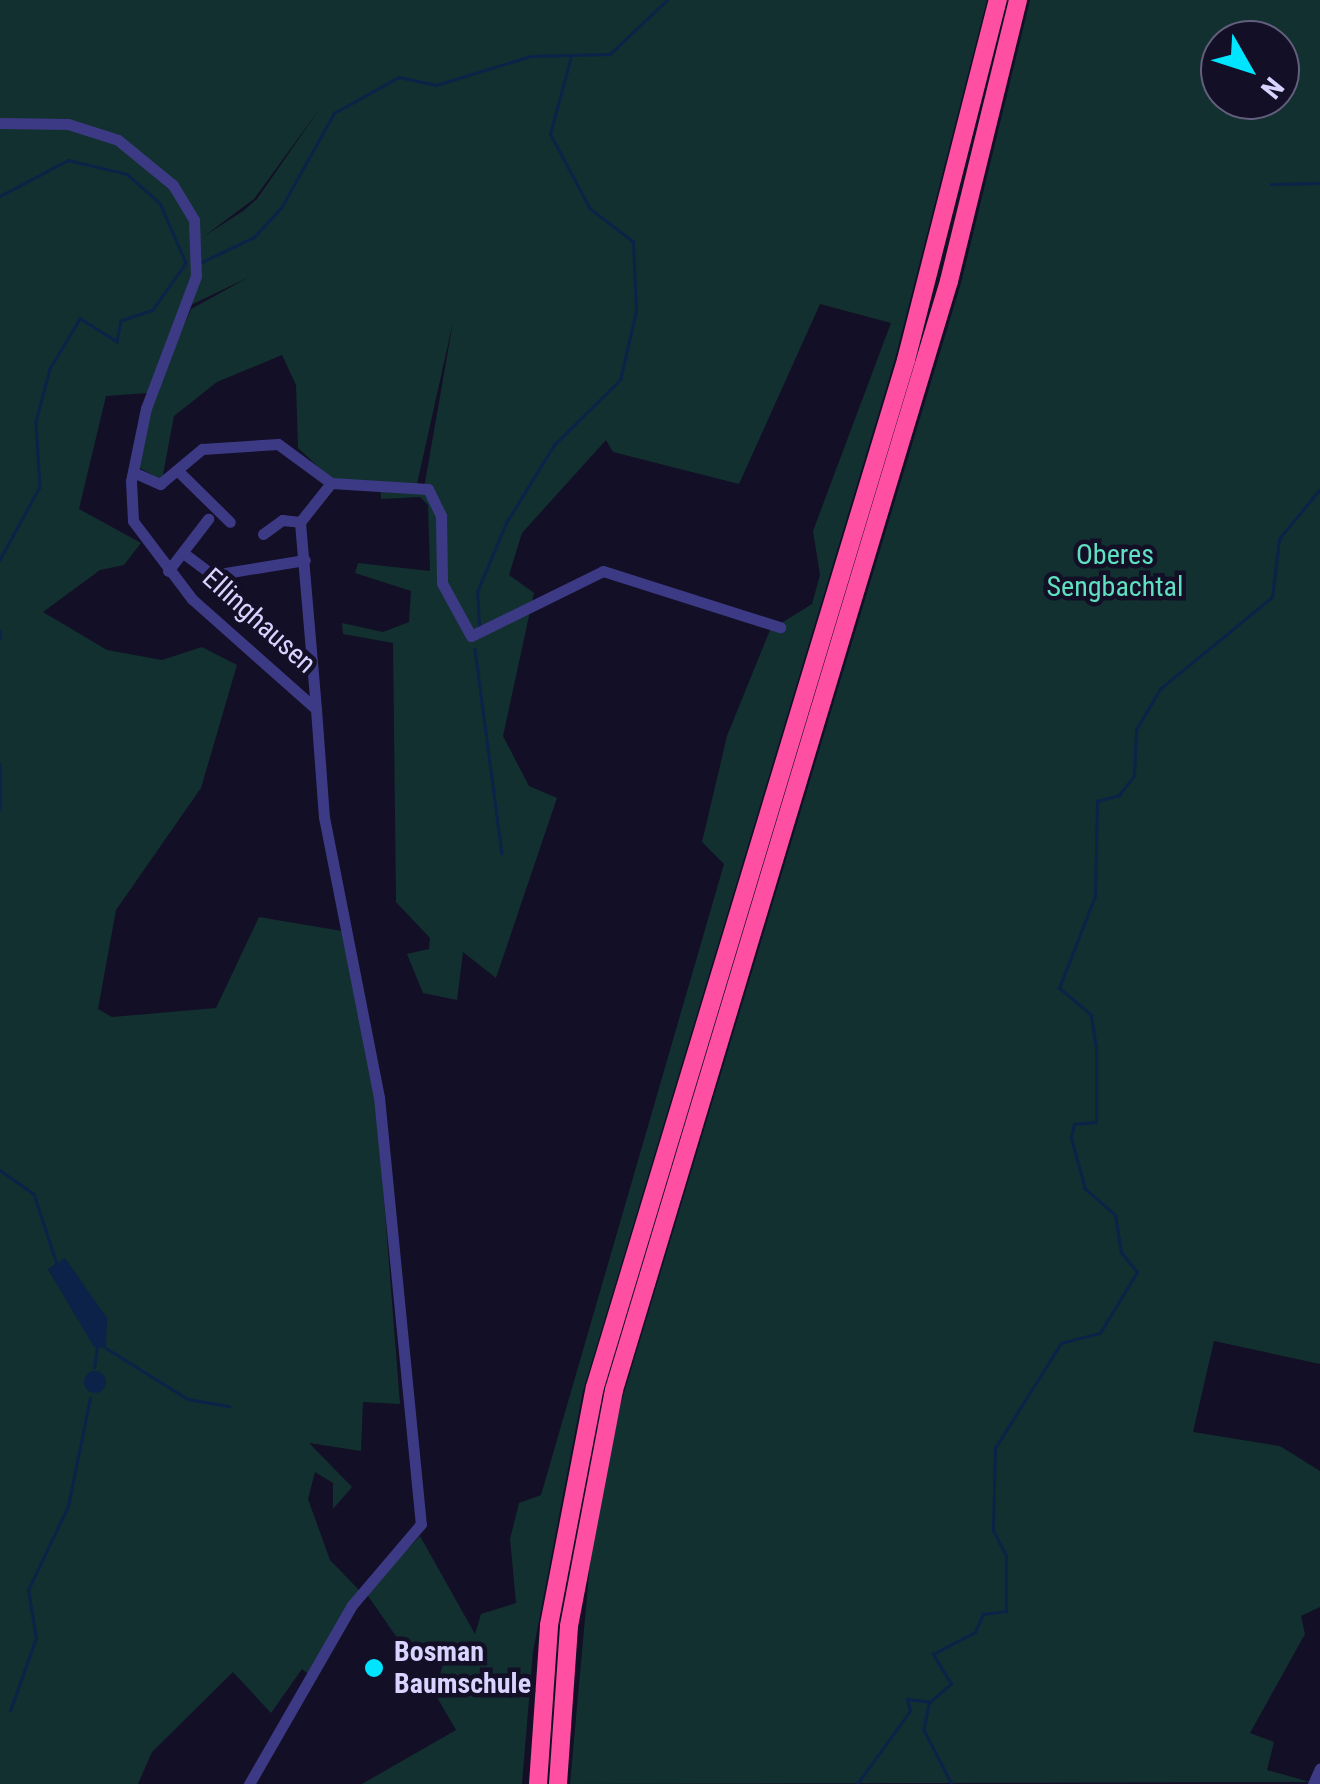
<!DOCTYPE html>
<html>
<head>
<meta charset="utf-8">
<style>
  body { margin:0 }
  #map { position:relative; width:1320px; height:1784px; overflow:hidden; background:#130f26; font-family:"Roboto Condensed",sans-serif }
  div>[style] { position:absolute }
  .green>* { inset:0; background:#12302f }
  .water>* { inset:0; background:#0c2248 }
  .round { border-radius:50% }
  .stream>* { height:2.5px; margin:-1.25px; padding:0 1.25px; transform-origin:1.25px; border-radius:1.25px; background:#0c2248 }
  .minor>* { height:11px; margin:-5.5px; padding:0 5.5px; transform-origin:5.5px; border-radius:5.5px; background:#3d3a85 }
  .highway>* { height:18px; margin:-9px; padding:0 9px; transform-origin:9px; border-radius:9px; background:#ff4fa3 }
  .dots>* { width:28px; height:28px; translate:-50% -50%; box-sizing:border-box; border:5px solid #130f26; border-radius:50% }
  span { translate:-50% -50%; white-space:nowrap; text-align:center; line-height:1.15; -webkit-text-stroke:9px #130f26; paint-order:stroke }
  .park-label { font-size:28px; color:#5fe0c0 }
  .street-label { font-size:28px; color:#d9d4ff }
  .poi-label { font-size:28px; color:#d9d4ff; font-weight:700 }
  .left { translate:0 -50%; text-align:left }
  .north { position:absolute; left:1200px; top:20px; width:100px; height:100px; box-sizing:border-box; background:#130f26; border:2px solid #625e7d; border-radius:50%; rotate:129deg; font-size:28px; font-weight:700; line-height:40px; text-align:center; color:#d9d4ff }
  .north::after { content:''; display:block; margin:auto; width:35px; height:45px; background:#00e5ff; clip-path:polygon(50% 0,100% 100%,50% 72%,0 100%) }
</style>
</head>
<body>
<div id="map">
  <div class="green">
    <div style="clip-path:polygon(evenodd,0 0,987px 0,895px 359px,583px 1391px,533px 1652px,522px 1784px,362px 1784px,456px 1730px,435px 1694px,446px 1652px,424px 1643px,409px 1655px,366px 1593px,420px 1536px,475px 1634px,481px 1614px,516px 1603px,510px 1539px,519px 1503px,541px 1495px,724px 864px,702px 842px,727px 736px,770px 630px,812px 604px,820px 575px,813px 531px,891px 323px,820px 304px,739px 484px,613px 452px,606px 440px,522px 533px,509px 575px,534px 593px,503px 736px,529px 786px,557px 798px,496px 978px,463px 952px,457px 1000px,423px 993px,407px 954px,429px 949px,430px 938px,396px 902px,393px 643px,343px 634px,342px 623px,383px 632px,409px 622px,411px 591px,355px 573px,358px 563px,430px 571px,428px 505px,420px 497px,381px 499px,380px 486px,424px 488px,453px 322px,417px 484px,331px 479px,298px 448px,296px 385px,282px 355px,217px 382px,174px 416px,162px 480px,136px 466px,149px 406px,191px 309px,249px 277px,187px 307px,148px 393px,106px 396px,79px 509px,141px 543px,124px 565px,100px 570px,43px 612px,107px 650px,162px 660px,202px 647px,237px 665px,201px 788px,116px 910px,98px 1009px,112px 1017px,216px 1008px,259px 917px,342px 931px,377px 1110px,400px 1404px,363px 1402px,361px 1451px,309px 1443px,352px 1487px,333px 1509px,333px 1483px,315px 1472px,308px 1499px,330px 1560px,359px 1590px,311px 1676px,302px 1669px,271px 1713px,233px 1672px,152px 1752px,138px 1784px,0 1784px,0 0,321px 107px,257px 199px,243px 211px,203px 237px,254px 199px,321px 107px,0 0,65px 1259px,106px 1347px,94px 1346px,48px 1269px,65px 1259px)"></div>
    <div style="clip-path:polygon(evenodd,1030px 0,1320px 0,1320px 1364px,1214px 1341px,1193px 1432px,1280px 1446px,1320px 1471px,1320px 1607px,1301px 1616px,1305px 1634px,1250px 1733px,1274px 1742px,1267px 1770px,1310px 1782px,570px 1784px,592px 1541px,621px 1403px,961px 283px,1030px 0,1220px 40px,1280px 40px,1280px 100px,1220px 100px,1220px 40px)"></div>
  </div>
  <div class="water">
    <div style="clip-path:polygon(65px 1258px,107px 1318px,106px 1348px,94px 1347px,48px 1269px)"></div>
    <div class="round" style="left:84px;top:1371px;width:22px;height:22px"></div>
  </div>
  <div class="stream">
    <div style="left:1271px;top:184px;width:49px;rotate:-1.2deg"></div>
    <div style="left:0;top:196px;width:77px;rotate:-27.9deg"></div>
    <div style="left:68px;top:160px;width:61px;rotate:13.3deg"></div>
    <div style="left:127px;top:174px;width:44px;rotate:41.3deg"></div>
    <div style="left:160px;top:203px;width:65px;rotate:66.6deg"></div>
    <div style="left:186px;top:263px;width:57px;rotate:125.1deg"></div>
    <div style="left:153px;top:310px;width:34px;rotate:161deg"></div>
    <div style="left:121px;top:321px;width:21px;rotate:101deg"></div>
    <div style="left:117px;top:342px;width:44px;rotate:-148.1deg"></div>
    <div style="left:80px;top:319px;width:58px;rotate:121deg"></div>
    <div style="left:50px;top:369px;width:55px;rotate:104.8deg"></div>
    <div style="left:36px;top:422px;width:65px;rotate:86.5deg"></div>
    <div style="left:40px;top:487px;width:83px;rotate:118.7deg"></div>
    <div style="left:202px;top:262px;width:58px;rotate:-25.7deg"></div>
    <div style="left:254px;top:237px;width:40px;rotate:-47deg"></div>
    <div style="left:281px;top:208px;width:109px;rotate:-60.8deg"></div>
    <div style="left:334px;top:113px;width:74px;rotate:-29deg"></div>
    <div style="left:399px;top:77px;width:38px;rotate:12deg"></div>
    <div style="left:436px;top:85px;width:99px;rotate:-17deg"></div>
    <div style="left:531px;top:56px;width:79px;rotate:-1.5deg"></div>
    <div style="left:610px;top:54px;width:79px;rotate:-43.5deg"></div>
    <div style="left:479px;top:626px;width:34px;rotate:-93deg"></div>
    <div style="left:477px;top:592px;width:75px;rotate:-67.2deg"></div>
    <div style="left:506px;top:523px;width:92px;rotate:-58.4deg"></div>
    <div style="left:554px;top:445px;width:93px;rotate:-44.6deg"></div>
    <div style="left:620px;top:380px;width:71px;rotate:-76.9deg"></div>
    <div style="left:636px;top:311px;width:69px;rotate:-92.5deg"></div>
    <div style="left:633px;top:242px;width:54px;rotate:-142.5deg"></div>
    <div style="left:590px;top:209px;width:85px;rotate:-118.1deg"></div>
    <div style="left:550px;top:134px;width:81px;rotate:-74.9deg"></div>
    <div style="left:0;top:631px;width:7px;rotate:90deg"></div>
    <div style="left:475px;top:649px;width:206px;rotate:82.5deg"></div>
    <div style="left:0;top:764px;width:45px;rotate:90deg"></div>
    <div style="left:0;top:1170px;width:42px;rotate:35.2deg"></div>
    <div style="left:34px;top:1194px;width:74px;rotate:71.8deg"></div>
    <div style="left:106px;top:1348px;width:97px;rotate:31.9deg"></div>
    <div style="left:188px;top:1399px;width:42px;rotate:9.7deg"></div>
    <div style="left:94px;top:1368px;width:21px;rotate:-82deg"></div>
    <div style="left:929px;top:1704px;width:26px;rotate:101deg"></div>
    <div style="left:924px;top:1730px;width:61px;rotate:62.6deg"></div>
    <div style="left:10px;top:1711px;width:77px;rotate:-70.4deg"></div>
    <div style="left:36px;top:1638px;width:49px;rotate:-99.5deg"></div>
    <div style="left:28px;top:1590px;width:93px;rotate:-64.5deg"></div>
    <div style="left:68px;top:1506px;width:110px;rotate:-78.5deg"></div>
    <div style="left:857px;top:1784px;width:90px;rotate:-54deg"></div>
    <div style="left:910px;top:1711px;width:12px;rotate:-104deg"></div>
    <div style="left:907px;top:1699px;width:23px;rotate:7deg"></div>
    <div style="left:930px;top:1702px;width:28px;rotate:-41deg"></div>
    <div style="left:951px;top:1684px;width:35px;rotate:-121deg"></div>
    <div style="left:933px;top:1654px;width:47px;rotate:-27.6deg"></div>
    <div style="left:975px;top:1632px;width:20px;rotate:-66deg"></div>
    <div style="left:983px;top:1614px;width:23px;rotate:-7deg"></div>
    <div style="left:1006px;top:1611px;width:55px;rotate:-90deg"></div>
    <div style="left:1006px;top:1556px;width:29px;rotate:-117deg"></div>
    <div style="left:993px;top:1530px;width:82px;rotate:-88.6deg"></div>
    <div style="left:995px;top:1448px;width:124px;rotate:-57.8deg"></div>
    <div style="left:1061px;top:1343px;width:40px;rotate:-14.4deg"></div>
    <div style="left:1100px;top:1333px;width:71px;rotate:-58.8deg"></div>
    <div style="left:1137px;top:1272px;width:25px;rotate:-130deg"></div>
    <div style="left:1121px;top:1253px;width:38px;rotate:-99deg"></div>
    <div style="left:1115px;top:1215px;width:40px;rotate:-139deg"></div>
    <div style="left:1085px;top:1189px;width:53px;rotate:-105.4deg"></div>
    <div style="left:1071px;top:1138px;width:14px;rotate:-78deg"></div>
    <div style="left:1074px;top:1124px;width:22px;rotate:-5deg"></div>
    <div style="left:1096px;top:1122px;width:74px;rotate:-90deg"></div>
    <div style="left:1096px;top:1048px;width:33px;rotate:-99deg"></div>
    <div style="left:1091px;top:1015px;width:42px;rotate:-139.8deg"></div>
    <div style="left:1059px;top:988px;width:99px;rotate:-68.6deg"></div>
    <div style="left:1095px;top:896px;width:95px;rotate:-88.8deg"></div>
    <div style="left:1097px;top:801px;width:23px;rotate:-15deg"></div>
    <div style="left:1119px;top:795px;width:24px;rotate:-52deg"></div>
    <div style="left:1134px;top:776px;width:46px;rotate:-87.5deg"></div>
    <div style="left:1136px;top:730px;width:48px;rotate:-59.7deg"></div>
    <div style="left:1160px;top:689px;width:145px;rotate:-39.4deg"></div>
    <div style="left:1272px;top:597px;width:58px;rotate:-83.1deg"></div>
    <div style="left:1279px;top:539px;width:65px;rotate:-50.6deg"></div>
  </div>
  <div class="minor">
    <div style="left:0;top:123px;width:68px;rotate:0.8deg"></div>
    <div style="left:68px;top:124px;width:52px;rotate:17.7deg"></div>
    <div style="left:118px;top:140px;width:71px;rotate:39.3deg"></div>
    <div style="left:173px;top:185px;width:41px;rotate:59deg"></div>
    <div style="left:194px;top:220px;width:56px;rotate:88deg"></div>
    <div style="left:196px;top:276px;width:141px;rotate:110.7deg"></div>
    <div style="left:146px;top:408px;width:75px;rotate:101.6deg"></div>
    <div style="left:131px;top:481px;width:40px;rotate:87.1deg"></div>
    <div style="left:133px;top:521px;width:98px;rotate:52.9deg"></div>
    <div style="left:192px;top:599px;width:166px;rotate:41.6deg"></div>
    <div style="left:316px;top:709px;width:108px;rotate:85.8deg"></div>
    <div style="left:324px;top:817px;width:285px;rotate:78.9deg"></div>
    <div style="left:379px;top:1097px;width:429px;rotate:84.4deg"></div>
    <div style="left:421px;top:1524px;width:106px;rotate:130.4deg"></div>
    <div style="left:352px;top:1605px;width:207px;rotate:119.9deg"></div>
    <div style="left:177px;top:470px;width:74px;rotate:44.5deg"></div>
    <div style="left:133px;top:472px;width:30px;rotate:24deg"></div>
    <div style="left:160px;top:484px;width:55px;rotate:-39.8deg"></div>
    <div style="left:202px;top:449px;width:76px;rotate:-3.8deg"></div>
    <div style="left:278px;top:444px;width:66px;rotate:36.3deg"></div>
    <div style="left:331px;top:483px;width:97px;rotate:3.5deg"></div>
    <div style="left:428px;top:489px;width:30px;rotate:64deg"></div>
    <div style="left:441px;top:516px;width:67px;rotate:89.1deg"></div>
    <div style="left:442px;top:583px;width:60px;rotate:61.3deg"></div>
    <div style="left:471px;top:636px;width:147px;rotate:-26.2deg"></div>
    <div style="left:603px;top:571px;width:186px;rotate:17.6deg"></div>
    <div style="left:263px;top:534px;width:24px;rotate:-36deg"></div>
    <div style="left:282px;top:520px;width:18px;rotate:6deg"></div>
    <div style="left:186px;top:555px;width:34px;rotate:37deg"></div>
    <div style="left:213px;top:575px;width:93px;rotate:-9.3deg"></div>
    <div style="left:168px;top:571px;width:66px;rotate:-52.4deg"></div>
    <div style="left:316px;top:709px;width:188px;rotate:-94.9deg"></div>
    <div style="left:300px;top:522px;width:50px;rotate:-51.5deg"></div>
    <div style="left:1313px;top:1784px;width:17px;rotate:-66deg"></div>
  </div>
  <div class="highway">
    <div style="left:538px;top:1784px;width:159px;rotate:-86deg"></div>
    <div style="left:549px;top:1625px;width:242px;rotate:-79.1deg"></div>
    <div style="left:595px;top:1387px;width:1073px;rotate:-73.15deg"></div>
    <div style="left:906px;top:360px;width:372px;rotate:-75.7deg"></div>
    <div style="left:558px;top:1784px;width:158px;rotate:-86deg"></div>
    <div style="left:569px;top:1626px;width:240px;rotate:-79.2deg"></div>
    <div style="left:614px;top:1390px;width:1158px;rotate:-73.19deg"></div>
    <div style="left:949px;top:281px;width:289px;rotate:-76.2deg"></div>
  </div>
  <div class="dots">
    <div style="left:374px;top:1668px;background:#00e5ff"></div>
  </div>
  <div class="park-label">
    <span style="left:1115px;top:571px">Oberes<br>Sengbachtal</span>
  </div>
  <div class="street-label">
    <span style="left:259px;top:621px;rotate:42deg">Ellinghausen</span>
  </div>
  <div class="poi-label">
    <span class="left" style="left:394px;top:1668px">Bosman<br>Baumschule</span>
  </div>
  <div class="north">N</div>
</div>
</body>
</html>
